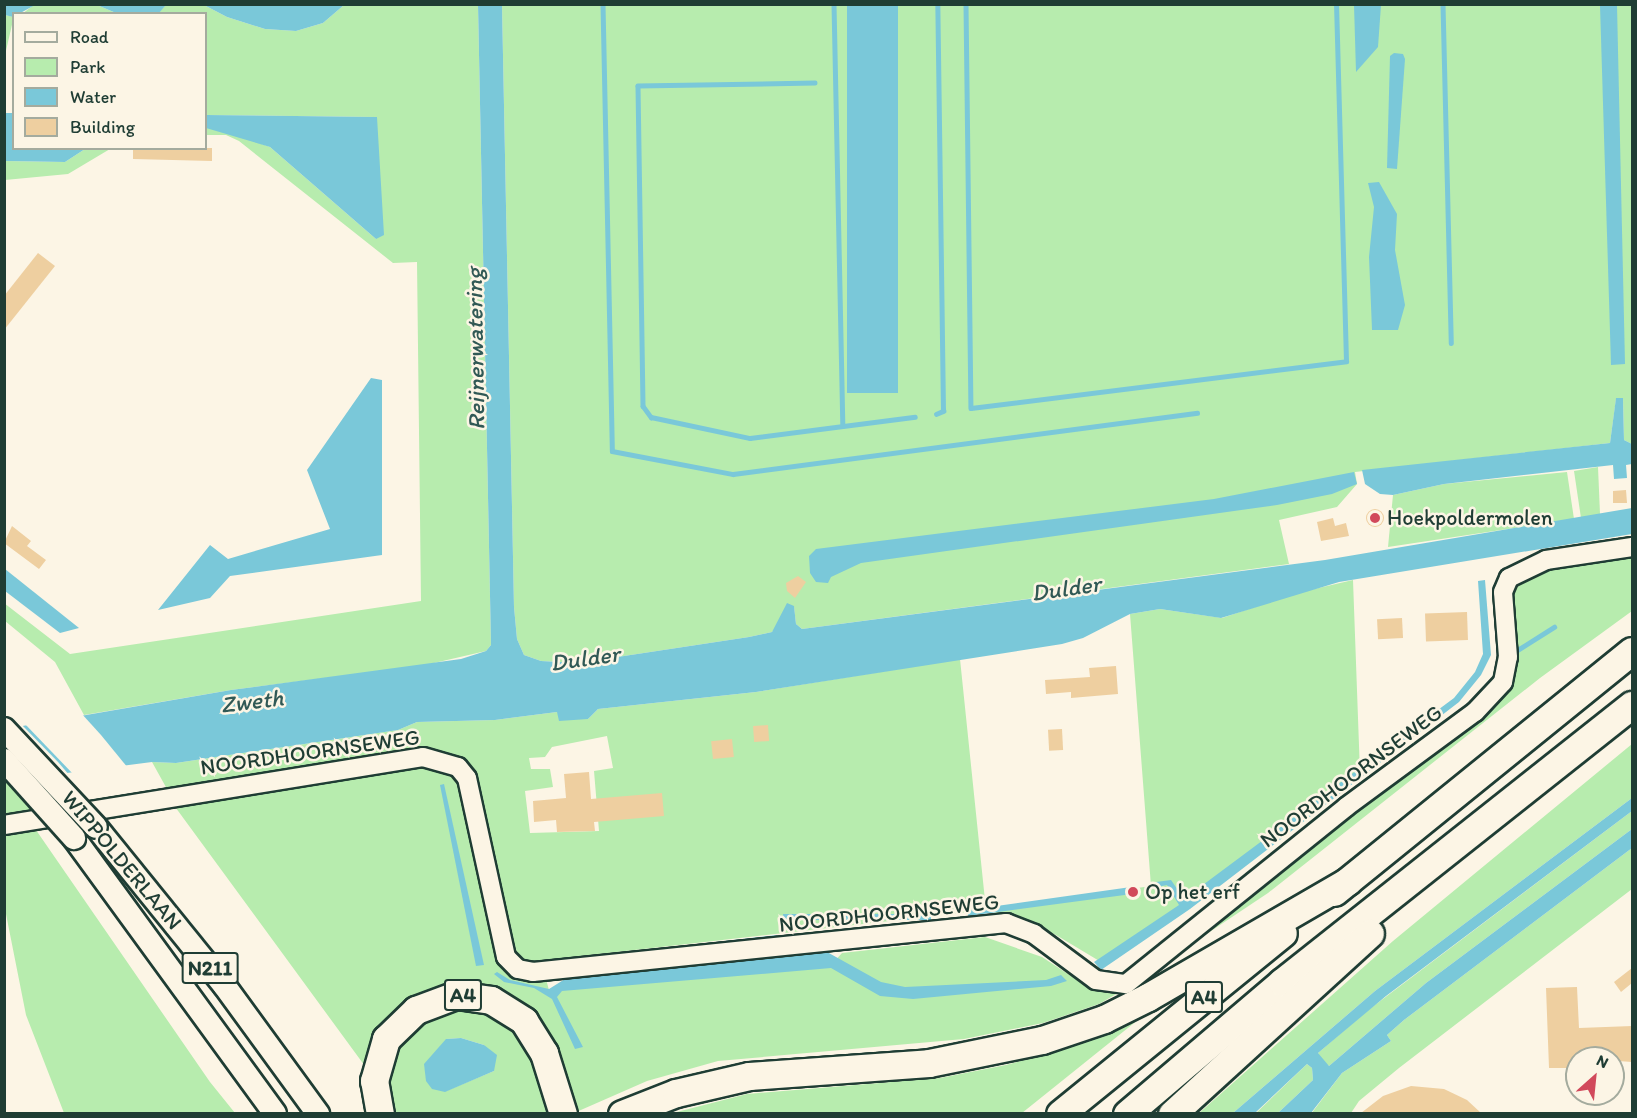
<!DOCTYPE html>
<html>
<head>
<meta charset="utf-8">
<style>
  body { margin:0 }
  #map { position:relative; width:1637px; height:1118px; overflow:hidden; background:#fcf5e5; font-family:Itim,sans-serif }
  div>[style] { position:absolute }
  .green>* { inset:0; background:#b7ecae; transform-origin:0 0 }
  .water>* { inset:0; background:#7ac8d9; transform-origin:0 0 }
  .pier>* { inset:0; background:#fcf5e5 }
  .stream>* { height:4.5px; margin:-2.25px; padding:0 2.25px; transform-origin:2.25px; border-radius:2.25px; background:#7ac8d9 }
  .building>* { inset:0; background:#eecfa0; transform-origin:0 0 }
  .round { border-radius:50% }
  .roads { filter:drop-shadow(2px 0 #1f3d34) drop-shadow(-2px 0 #1f3d34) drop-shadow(0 2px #1f3d34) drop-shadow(0 -2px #1f3d34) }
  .minor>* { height:18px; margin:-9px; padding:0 9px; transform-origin:9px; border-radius:9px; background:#fcf5e5 }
  .major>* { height:22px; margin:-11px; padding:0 11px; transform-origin:11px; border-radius:11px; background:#fcf5e5 }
  .highway>* { height:27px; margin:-13.5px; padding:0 13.5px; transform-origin:13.5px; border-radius:13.5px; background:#fcf5e5 }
  .bridges { filter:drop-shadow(2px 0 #1f3d34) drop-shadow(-2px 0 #1f3d34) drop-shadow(0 2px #1f3d34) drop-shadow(0 -2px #1f3d34) }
  .major-bridge>* { height:22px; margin:-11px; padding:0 11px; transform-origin:11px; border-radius:11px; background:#fcf5e5 }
  .dots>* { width:16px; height:16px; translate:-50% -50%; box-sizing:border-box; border:3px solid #fcf5e5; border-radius:50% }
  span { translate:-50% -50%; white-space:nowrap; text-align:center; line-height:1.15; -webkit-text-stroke:5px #fcf5e5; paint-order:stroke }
  .shield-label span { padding:2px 4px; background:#fcf5e5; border:2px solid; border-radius:4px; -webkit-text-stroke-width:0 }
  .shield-label { font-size:21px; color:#1f3d34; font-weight:700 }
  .poi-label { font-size:22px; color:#1f3d34 }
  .left { translate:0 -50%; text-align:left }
  .street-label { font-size:22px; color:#1f3d34 }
  .water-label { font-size:24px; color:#315955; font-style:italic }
  .frame { position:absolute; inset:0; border:6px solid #1f3d34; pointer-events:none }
  .legend { position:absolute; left:12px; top:12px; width:195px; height:138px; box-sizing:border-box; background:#fcf5e5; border:2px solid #a4ab9e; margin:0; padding:8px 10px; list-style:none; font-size:18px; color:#1f3d34 }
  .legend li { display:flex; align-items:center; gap:12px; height:30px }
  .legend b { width:30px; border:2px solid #a4ab9e }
  .north { position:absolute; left:1565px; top:1046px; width:60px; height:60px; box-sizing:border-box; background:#fcf5e5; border:2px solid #a4ab9e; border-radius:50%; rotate:27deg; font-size:16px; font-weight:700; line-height:24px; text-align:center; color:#1f3d34 }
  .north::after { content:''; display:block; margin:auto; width:21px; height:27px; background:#d1495b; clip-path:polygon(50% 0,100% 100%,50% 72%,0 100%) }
</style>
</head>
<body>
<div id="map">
  <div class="green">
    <div style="clip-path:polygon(35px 4px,97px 5px,116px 13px,22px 14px)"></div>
    <div style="clip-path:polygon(166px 5px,204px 5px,227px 17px,265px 29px,296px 31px,323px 23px,344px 5px,478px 5px,491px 645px,486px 651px,421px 666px,231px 690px,84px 715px,55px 662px,5px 621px,4px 603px,70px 654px,421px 601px,417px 262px,393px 263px,239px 141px,226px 135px,206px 135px,206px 128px,216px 128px,270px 147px,376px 239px,376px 117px,206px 115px,206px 14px,158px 13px)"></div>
    <div style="clip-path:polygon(502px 5px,1632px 5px,1632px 444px,1624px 440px,1623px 398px,1616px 399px,1610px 443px,1355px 472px,1357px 484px,1337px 507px,1279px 520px,1289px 564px,802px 629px,796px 624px,794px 607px,772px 632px,749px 637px,578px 663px,541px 661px,524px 655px,517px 639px,514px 607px)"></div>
    <div style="left:5px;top:15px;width:9px;height:98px;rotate:13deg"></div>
    <div style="clip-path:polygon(85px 149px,110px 149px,68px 174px,5px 180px,4px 161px,65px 162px)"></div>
    <div style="clip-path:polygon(1598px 467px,1600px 514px,1581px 518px,1574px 471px)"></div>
    <div style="clip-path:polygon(1567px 472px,1574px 519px,1388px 547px,1393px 495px,1444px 484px)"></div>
    <div style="clip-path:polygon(1632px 551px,1632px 611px,1540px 678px,1268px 893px,1118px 993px,1099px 1004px,1043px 1023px,964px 1039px,718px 1061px,647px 1081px,574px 1113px,545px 1039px,443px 991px,370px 1073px,173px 804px,426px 764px,453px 773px,465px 797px,492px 938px,502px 970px,518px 978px,546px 979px,550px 994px,561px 989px,815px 968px,832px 964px,842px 953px,985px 937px,1042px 957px,1091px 989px,1117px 993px,1118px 984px,1484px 700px,1511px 667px,1508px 599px,1525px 577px,1535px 569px)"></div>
    <div style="clip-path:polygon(evenodd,1353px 580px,1360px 773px,1293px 826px,1101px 962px,1056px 935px,1017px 918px,986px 910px,529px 962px,513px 953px,475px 776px,460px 757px,443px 754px,167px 789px,152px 762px,176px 763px,398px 730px,417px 722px,495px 720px,557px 712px,588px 719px,598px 709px,756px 692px,960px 659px,986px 910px,1151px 886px,1130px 614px,1160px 609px,1222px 618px,1297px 593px,1353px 580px,607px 736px,613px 768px,594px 771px,599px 831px,530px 833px,525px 791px,553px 787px,550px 769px,531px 769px,529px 758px,545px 757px,552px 747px,607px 736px)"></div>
    <div style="clip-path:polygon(1632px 744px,1632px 798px,1375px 991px,1233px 1113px,1198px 1114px,1393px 941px)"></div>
    <div style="clip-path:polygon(4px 781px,5px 781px,38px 814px,5px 819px)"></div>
    <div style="clip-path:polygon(1632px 811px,1632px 829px,1426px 983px,1329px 1066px,1322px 1062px,1318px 1053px,1367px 1011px)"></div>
    <div style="clip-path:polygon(36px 830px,210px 1082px,235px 1113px,64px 1113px,26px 1015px,5px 909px,5px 836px)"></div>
    <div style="clip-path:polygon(1632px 848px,1632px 889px,1399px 1068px,1359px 1101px,1351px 1113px,1311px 1114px,1342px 1073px,1391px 1041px,1387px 1035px,1404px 1020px)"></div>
    <div style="clip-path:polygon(1164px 999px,1022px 1113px,669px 1114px,747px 1094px,940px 1078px,1006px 1065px,1060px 1050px)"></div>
    <div style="clip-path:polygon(evenodd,452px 1008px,493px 1014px,511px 1025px,525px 1040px,552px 1113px,395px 1113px,389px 1099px,388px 1077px,394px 1050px,413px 1026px,452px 1008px,461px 1038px,484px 1045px,494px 1071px,446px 1091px,446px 1039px,461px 1038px)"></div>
    <div style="clip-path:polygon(1307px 1064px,1312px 1068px,1313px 1080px,1278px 1113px,1255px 1114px)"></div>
  </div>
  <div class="water">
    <div style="clip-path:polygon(5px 4px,35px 4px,35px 5px,13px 17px,5px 15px)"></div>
    <div style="clip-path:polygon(97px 5px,166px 5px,158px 14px,116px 13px)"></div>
    <div style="clip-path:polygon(204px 5px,344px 5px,323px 23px,296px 31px,265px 29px,227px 17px)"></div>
    <div style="clip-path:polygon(478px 5px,502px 5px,514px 607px,517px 639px,524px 655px,541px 661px,578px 663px,749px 637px,772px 632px,787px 603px,794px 606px,796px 624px,802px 629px,1325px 560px,1632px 508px,1632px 534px,1339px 582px,1221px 618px,1160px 609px,1130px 614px,1083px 638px,1062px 644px,756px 692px,598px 709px,588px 719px,559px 721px,557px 712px,495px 720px,417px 722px,398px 730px,176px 763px,152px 762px,5px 781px,5px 729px,231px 690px,461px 659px,486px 651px,491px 645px)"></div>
    <div style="left:847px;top:5px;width:51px;height:388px"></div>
    <div style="clip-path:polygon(1354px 5px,1381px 5px,1378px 47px,1356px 72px)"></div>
    <div style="clip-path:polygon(1600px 5px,1617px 5px,1625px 364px,1611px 365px)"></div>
    <div style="clip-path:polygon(1394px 53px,1403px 54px,1405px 59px,1397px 169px,1387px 168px,1390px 56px)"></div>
    <div style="clip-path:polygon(5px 113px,13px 113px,14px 148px,85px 149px,65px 162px,5px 161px)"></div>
    <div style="clip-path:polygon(206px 115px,377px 117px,384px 235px,376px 239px,270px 147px,206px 128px)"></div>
    <div style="clip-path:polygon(1379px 182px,1397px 214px,1395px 250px,1405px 305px,1398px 330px,1372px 330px,1369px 257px,1374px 207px,1368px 183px)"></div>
    <div style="clip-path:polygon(371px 378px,382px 380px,382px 555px,230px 576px,210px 598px,158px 610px,210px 545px,228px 559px,330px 529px,307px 470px)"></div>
    <div style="clip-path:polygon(1616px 398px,1623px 398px,1624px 440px,1632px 444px,1632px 464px,1626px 465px,1627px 478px,1614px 479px,1613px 465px,1444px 484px,1393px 495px,1380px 494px,1365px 484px,1362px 470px,1610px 443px)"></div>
    <div style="clip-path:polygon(1354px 472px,1357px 484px,1332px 494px,1277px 505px,861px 563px,831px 577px,828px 583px,816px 582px,810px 573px,809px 556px,816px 549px,1214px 499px)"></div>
    <div style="clip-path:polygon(5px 569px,79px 628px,60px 633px,5px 591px)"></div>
    <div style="clip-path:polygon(1485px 580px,1491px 655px,1481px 675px,1459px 702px,1190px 909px,1101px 970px,1094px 962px,1179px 905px,1167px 885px,1157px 887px,1156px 882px,1171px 880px,1184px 899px,1454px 698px,1475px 672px,1483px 654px,1478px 581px)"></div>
    <div style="clip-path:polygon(444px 784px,484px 965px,476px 966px,440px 785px)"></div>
    <div style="clip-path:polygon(1632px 798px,1632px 811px,1386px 996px,1318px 1053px,1329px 1066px,1426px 983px,1632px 829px,1632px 848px,1404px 1020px,1387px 1035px,1391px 1041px,1342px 1073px,1311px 1113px,1278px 1113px,1313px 1080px,1312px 1068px,1307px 1064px,1255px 1113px,1233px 1113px,1375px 991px)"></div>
    <div style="clip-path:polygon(1131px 887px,1132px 894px,968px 916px,968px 910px)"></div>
    <div style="left:931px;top:914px;width:6px;height:148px;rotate:90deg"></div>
    <div style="clip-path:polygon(777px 935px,778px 941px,533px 968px,532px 963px)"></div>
    <div style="clip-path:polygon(827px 952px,881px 982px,905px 987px,1046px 980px,1061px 975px,1067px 981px,1051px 986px,913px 999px,880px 996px,831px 968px,562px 991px,557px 997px,583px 1047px,575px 1049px,552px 999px,534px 988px,504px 982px,494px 974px,497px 972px,510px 980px,549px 989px,565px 979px)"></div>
    <div style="clip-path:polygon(461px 1038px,484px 1045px,497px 1055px,494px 1071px,445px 1092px,432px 1089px,426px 1081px,424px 1064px,446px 1039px)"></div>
  </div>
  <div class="pier">
    <div style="clip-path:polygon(81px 713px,101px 735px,128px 768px,74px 775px,24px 723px)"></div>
    <div style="clip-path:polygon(20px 723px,58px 762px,70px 776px,10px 784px,4px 779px,4px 726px)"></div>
  </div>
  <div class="stream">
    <div style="left:603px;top:4px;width:447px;rotate:88.8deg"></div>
    <div style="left:612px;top:451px;width:123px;rotate:10.8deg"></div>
    <div style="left:733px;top:474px;width:468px;rotate:-7.5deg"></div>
    <div style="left:834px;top:4px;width:422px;rotate:88.8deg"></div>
    <div style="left:966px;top:4px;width:404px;rotate:89.3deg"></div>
    <div style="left:971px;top:408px;width:378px;rotate:-7.1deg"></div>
    <div style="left:1346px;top:361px;width:357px;rotate:-91.6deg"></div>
    <div style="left:1443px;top:4px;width:339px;rotate:88.6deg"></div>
    <div style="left:815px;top:83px;width:177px;rotate:179deg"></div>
    <div style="left:638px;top:86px;width:320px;rotate:89.1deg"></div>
    <div style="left:643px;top:406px;width:14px;rotate:54deg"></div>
    <div style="left:651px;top:417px;width:101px;rotate:12deg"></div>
    <div style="left:750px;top:438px;width:166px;rotate:-7.3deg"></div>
    <div style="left:936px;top:414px;width:8px;rotate:-23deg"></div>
    <div style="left:943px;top:411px;width:407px;rotate:-90.8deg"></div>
    <div style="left:1516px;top:651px;width:45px;rotate:-32.3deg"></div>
  </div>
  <div class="building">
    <div style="clip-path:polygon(133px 148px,212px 148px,212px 161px,133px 159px)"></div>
    <div style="clip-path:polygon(38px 253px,55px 266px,4px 330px,4px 296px)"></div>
    <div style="clip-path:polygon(1626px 490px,1627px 503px,1613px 503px,1613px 491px)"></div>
    <div class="round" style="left:1366px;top:509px;width:18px;height:18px"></div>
    <div style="clip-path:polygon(1333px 518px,1335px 526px,1346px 523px,1349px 536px,1321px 541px,1317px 522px)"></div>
    <div style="clip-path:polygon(12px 526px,31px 541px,27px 546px,46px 560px,39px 569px,4px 543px)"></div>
    <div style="clip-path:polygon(798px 576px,806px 582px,795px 598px,787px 591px,786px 583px)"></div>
    <div style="left:1467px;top:612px;width:28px;height:42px;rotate:88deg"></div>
    <div style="left:1402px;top:618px;width:20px;height:25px;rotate:87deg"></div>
    <div style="clip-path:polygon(1116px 666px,1118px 694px,1071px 698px,1071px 692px,1046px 694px,1045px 680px,1090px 677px,1089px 668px)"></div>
    <div style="left:768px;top:725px;width:16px;height:15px;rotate:86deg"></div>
    <div style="left:1062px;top:729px;width:21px;height:14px;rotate:87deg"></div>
    <div style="left:732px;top:739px;width:18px;height:21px;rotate:84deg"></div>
    <div style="clip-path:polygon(589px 772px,591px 799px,662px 793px,664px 816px,594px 822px,595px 831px,557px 832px,556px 820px,534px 822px,533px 801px,566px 798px,564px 774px)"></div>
    <div style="clip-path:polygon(1632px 968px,1632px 983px,1621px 992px,1614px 982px)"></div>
    <div style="clip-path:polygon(1577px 987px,1579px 1028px,1632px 1026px,1632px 1062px,1577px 1058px,1577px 1068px,1549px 1068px,1546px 988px)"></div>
    <div style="clip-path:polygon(1411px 1086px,1444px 1089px,1467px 1100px,1481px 1113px,1361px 1113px,1383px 1096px)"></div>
  </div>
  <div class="roads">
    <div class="minor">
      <div style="left:4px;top:825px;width:424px;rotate:-9.2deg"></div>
      <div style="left:423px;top:757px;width:36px;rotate:16deg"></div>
      <div style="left:458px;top:767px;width:14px;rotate:51deg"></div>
      <div style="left:467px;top:778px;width:183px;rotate:77.7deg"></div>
      <div style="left:506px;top:957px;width:17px;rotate:45deg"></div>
      <div style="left:518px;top:969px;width:15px;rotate:11deg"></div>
      <div style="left:533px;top:972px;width:476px;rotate:-5.9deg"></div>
      <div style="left:1006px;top:923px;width:30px;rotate:21deg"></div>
      <div style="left:1034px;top:934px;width:77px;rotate:36.6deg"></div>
      <div style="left:1096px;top:980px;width:30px;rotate:8deg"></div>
      <div style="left:1126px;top:984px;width:282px;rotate:-38.8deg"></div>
      <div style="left:1346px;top:807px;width:160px;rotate:-36.4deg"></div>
      <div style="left:1475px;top:712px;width:41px;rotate:-47deg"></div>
      <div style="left:1503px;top:682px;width:25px;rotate:-79deg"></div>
      <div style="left:1508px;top:657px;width:65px;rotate:-94.4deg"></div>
      <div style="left:1503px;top:592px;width:15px;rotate:-67deg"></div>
      <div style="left:1509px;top:578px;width:41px;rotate:-25.9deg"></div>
      <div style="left:1546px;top:560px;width:87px;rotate:-8.6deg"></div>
    </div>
    <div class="major">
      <div style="left:96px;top:827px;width:203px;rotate:51deg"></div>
      <div style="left:224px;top:985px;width:160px;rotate:53.9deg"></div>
      <div style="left:74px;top:838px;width:341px;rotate:53.9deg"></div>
    </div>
    <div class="highway">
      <div style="left:1334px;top:892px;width:383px;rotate:-39deg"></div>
      <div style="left:380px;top:1114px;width:34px;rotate:-100deg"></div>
      <div style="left:374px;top:1081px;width:44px;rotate:-74.1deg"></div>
      <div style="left:386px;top:1039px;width:42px;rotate:-44deg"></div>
      <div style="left:416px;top:1010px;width:43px;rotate:-20.6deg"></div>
      <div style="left:456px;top:995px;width:35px;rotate:8deg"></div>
      <div style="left:491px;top:1000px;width:39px;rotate:32deg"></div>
      <div style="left:524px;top:1021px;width:38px;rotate:58deg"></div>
      <div style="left:544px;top:1053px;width:64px;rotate:72.7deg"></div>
      <div style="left:622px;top:1114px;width:58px;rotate:-21.3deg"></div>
      <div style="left:676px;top:1093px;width:75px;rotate:-13.1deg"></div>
      <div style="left:749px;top:1076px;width:180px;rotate:-4.1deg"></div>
      <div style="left:929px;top:1063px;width:115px;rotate:-11.5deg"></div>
      <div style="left:1042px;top:1040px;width:65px;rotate:-18.7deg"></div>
      <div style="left:1104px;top:1019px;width:49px;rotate:-26.6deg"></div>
      <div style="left:1148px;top:997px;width:231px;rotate:-30.1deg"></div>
      <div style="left:1060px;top:1114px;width:287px;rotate:-39.1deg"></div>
      <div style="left:1127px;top:1114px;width:204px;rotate:-40.4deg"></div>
      <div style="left:1282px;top:982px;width:446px;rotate:-38.4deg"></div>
      <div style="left:1172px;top:1114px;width:268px;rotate:-42.4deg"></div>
    </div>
  </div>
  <div class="bridges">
    <div class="major-bridge">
      <div style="left:4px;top:729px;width:134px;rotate:46.8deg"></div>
      <div style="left:4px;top:760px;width:105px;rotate:48.1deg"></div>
    </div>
  </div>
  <div class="dots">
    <div style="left:1375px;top:518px;background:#d1495b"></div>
    <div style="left:1133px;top:892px;background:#d1495b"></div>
  </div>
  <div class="shield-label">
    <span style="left:210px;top:968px">N211</span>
    <span style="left:463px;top:995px">A4</span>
    <span style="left:1204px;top:997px">A4</span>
  </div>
  <div class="poi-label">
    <span class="left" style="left:1387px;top:518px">Hoekpoldermolen</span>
    <span class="left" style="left:1145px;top:892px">Op het erf</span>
  </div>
  <div class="street-label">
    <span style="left:310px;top:752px;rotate:-8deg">NOORDHOORNSEWEG</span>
    <span style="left:1351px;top:776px;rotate:-37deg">NOORDHOORNSEWEG</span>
    <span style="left:122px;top:860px;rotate:50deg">WIPPOLDERLAAN</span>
    <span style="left:889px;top:913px;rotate:-6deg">NOORDHOORNSEWEG</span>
  </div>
  <div class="water-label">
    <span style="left:475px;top:349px;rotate:-91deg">Reijnerwatering</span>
    <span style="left:1066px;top:588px;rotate:-8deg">Dulder</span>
    <span style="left:585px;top:658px;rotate:-8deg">Dulder</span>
    <span style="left:252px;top:701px;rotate:-7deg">Zweth</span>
  </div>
  <div class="frame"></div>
  <ul class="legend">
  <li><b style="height:8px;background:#fcf5e5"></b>Road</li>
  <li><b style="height:16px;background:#b7ecae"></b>Park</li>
  <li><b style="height:16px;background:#7ac8d9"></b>Water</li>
  <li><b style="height:16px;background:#eecfa0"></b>Building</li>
  </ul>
  <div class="north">N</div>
</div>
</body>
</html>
